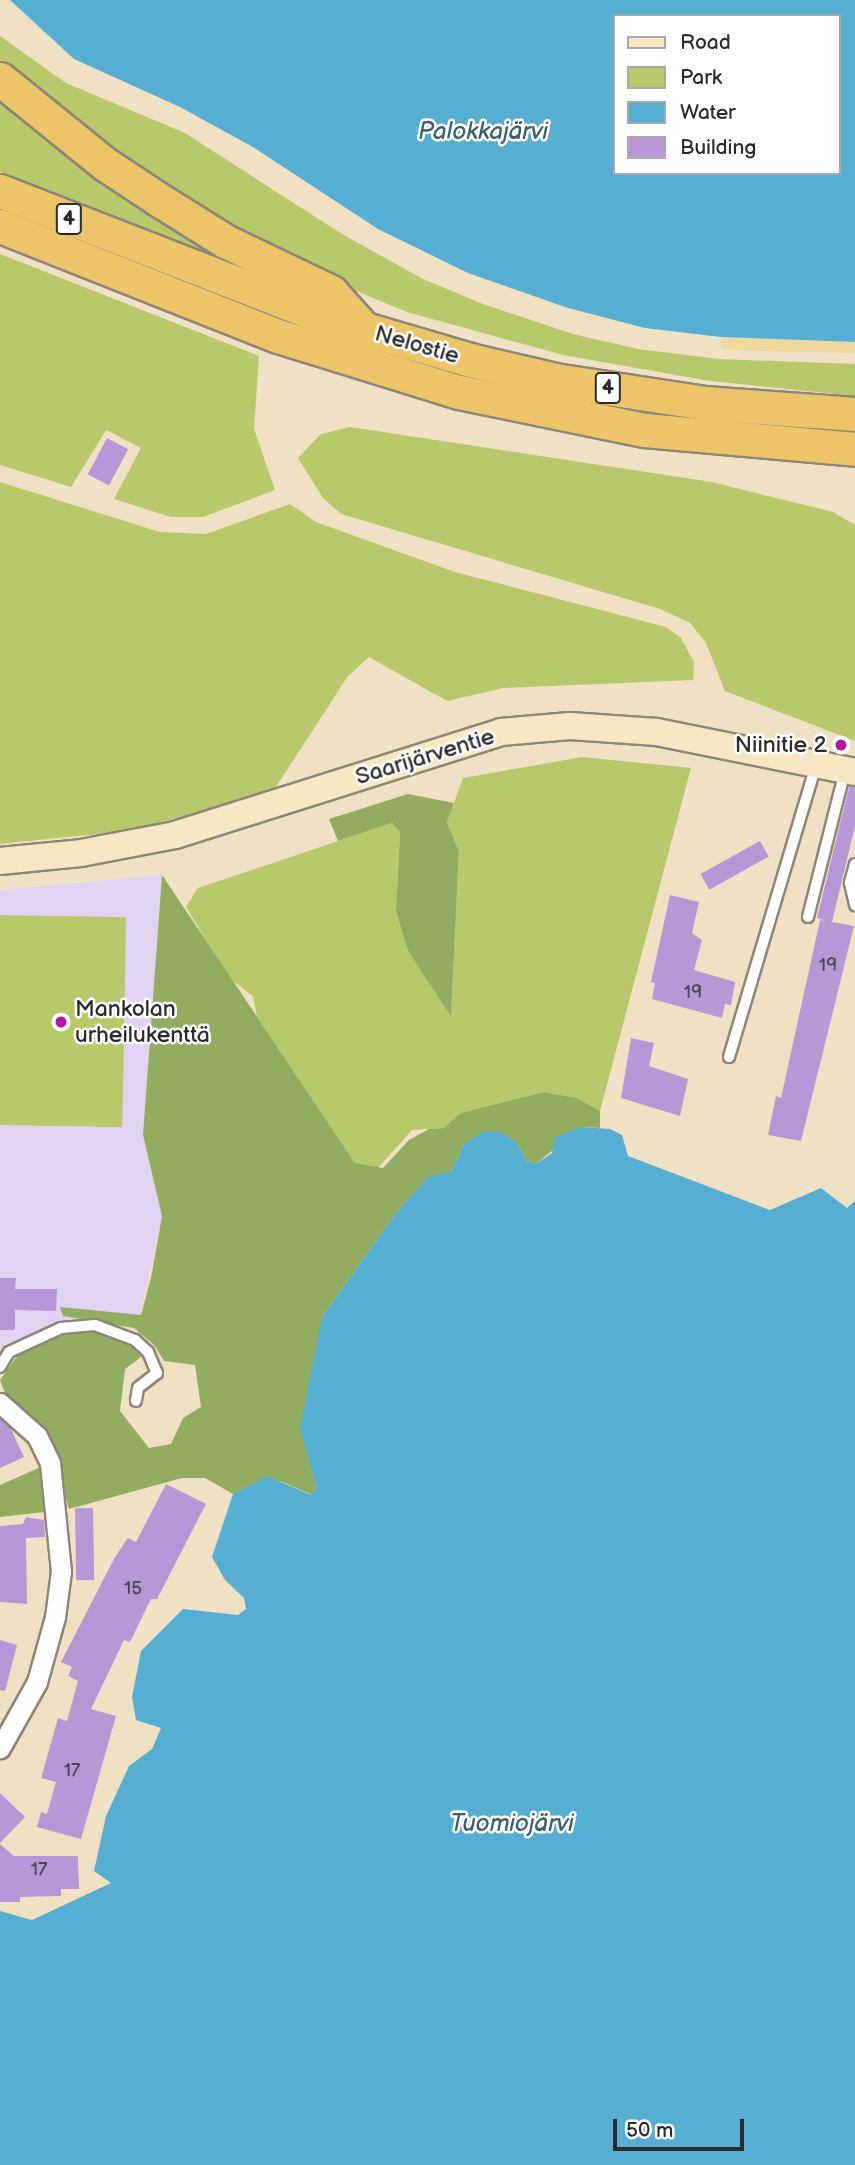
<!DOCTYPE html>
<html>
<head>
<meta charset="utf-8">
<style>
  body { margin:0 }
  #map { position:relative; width:855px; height:2165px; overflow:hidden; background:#f1e1c4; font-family:"Balsamiq Sans",sans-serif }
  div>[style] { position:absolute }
  .built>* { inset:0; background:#e3d3f2 }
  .green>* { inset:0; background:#b8c96b; transform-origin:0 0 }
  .forest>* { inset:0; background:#92ad5f }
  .sand>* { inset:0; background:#eeda9e }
  .water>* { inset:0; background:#56afd3 }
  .building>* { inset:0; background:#b897d7; transform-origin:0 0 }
  .roads { filter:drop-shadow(2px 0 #8e8678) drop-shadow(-2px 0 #8e8678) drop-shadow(0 2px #8e8678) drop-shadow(0 -2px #8e8678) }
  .lane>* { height:10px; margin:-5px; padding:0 5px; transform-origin:5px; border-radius:5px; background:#fff }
  .street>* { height:19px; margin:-9.5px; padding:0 9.5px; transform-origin:9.5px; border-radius:9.5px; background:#fff }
  .secondary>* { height:26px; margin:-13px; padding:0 13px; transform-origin:13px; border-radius:13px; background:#f7e8c3 }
  .highway>* { height:33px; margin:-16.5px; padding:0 16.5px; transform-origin:16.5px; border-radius:16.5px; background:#ecc569 }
  .dots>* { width:19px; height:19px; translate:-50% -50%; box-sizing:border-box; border:4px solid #fff; border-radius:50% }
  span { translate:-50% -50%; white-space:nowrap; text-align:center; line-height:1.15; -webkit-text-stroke:5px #fff; paint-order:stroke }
  .number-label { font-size:19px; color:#4e4656 }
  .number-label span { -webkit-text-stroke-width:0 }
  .shield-label span { padding:2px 5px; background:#fff; border:2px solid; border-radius:5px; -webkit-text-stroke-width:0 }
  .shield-label { font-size:21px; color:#2b2b2b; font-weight:700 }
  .street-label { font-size:23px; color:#2b2b2b }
  .poi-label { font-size:23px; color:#2b2b2b }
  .right { translate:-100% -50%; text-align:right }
  .left { translate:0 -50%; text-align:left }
  .water-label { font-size:24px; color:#3c606e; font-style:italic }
  .legend { position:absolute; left:613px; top:14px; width:228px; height:161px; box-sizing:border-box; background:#fff; border:2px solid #aaa; margin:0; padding:9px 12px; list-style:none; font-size:21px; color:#2b2b2b }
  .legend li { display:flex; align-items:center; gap:14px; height:35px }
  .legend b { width:35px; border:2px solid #aaa }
  .scale { position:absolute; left:613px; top:2119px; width:131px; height:32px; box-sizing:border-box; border:4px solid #2b2b2b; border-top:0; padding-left:9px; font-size:21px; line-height:24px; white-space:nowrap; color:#2b2b2b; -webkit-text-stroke:5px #fff; paint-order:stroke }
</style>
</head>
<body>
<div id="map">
  <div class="built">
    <div style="clip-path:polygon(162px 875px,143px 1135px,162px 1216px,138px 1324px,71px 1321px,0 1347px,0 890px)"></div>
  </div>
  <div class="green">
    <div style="clip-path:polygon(0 36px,66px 83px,185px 133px,342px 234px,423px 279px,483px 304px,573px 334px,638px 349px,719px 359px,855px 364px,855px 396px,710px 381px,563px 355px,407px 312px,313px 273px,166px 192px,0 66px)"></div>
    <div style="clip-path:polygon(0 90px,252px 273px,0 172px)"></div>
    <div style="clip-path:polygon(0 254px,259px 356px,254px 429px,275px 490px,203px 517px,171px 517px,114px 499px,141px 448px,106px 430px,71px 487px,0 465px)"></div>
    <div style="clip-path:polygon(350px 427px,712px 482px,833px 512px,855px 525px,855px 741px,725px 691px,706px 643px,690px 623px,660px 609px,341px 514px,323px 498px,298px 458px,321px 434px)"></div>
    <div style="clip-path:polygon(0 482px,160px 532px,206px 534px,290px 504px,316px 522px,455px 572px,666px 627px,681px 638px,694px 662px,693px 680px,504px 688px,447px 701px,369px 657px,348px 676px,272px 793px,127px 831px,0 844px)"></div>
    <div style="clip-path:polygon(582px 757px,691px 768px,600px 1111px,577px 1098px,544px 1092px,461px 1113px,443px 1128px,412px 1130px,376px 1170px,355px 1163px,257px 1017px,253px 996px,228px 977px,186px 907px,198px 888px,392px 823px,400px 832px,396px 913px,408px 951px,451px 1014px,459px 851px,447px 822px,463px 778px)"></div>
    <div style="left:0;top:915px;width:126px;height:210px;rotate:1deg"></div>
  </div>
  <div class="forest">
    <div style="clip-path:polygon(408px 794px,454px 803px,447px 822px,459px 851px,451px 1016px,408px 951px,396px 912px,400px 832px,392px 823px,338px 841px,329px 819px)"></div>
    <div style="clip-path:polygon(162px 875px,355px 1163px,383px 1168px,409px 1140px,429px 1129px,443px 1128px,461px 1113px,544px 1092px,577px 1098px,600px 1111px,600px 1128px,581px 1127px,536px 1164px,526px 1160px,517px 1143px,464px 1144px,451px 1172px,429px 1177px,396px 1213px,322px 1317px,313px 1473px,317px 1488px,312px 1495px,280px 1481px,254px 1483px,233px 1494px,205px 1478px,182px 1478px,69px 1509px,45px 1432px,5px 1393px,0 1380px,20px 1352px,61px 1334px,92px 1330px,113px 1334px,132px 1346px,141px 1357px,125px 1369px,120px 1411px,149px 1448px,171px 1444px,183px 1418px,201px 1407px,195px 1365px,164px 1361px,154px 1345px,134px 1328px,63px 1316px,60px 1307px,141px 1315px,151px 1278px,162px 1216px,143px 1135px)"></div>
    <div style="clip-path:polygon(43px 1466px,53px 1511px,0 1517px,0 1485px)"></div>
  </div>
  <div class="sand">
    <div style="clip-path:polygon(721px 337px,855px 342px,855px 353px,721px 350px)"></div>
  </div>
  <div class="water">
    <div style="clip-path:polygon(evenodd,10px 0,855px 0,855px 342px,721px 337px,645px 328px,568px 308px,468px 273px,378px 229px,253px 147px,180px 107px,74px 59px,10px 0,615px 16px,839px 16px,839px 173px,615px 173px,615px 16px)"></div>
    <div style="clip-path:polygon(581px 1127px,610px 1129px,622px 1135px,628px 1156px,770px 1210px,821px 1188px,847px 1208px,855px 1201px,855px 2165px,0 2165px,0 1911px,32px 1920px,111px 1883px,94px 1871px,106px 1816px,129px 1766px,152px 1749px,161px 1728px,136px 1720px,132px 1697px,141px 1651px,183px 1609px,238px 1615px,246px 1609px,244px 1598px,225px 1580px,212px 1557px,233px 1494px,267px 1476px,311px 1495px,317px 1488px,300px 1429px,322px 1317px,396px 1213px,429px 1176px,451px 1172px,464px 1144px,483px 1132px,500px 1132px,517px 1143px,526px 1160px,536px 1164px,552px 1153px,555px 1137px)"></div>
  </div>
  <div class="building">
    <div style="left:107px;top:438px;width:24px;height:41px;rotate:28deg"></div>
    <div style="clip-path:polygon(849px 787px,855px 787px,855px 826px,832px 922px,854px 926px,801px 1141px,768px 1135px,776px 1096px,781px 1098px,820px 920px,826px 921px,817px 918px)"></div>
    <div style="left:760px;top:841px;width:18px;height:68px;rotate:61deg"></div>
    <div style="clip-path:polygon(670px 895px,699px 902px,692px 933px,702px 940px,694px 970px,735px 982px,731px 1005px,725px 1004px,722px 1018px,652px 999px,655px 983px,651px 982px)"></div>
    <div style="clip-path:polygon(631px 1038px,654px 1043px,649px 1066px,688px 1079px,680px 1116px,621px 1098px)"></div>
    <div style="clip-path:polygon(0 1278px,16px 1278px,15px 1289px,57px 1289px,56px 1311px,15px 1310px,15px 1330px,0 1330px)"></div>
    <div style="clip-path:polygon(0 1419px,11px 1429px,24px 1457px,0 1468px)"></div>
    <div style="clip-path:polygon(166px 1484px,206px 1504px,157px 1599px,151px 1599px,130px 1642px,124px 1640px,91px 1709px,116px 1716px,81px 1839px,37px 1827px,41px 1812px,47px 1814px,56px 1782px,41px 1778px,58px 1718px,67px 1721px,78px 1681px,68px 1676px,72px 1667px,61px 1662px,115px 1557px,128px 1538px,136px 1542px)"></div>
    <div style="left:93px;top:1508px;width:72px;height:18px;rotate:89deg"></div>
    <div style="clip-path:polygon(26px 1517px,44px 1520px,45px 1537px,26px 1538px,27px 1604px,0 1602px,0 1526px,23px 1524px)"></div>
    <div style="clip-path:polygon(0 1640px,17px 1645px,5px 1691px,0 1690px)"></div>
    <div style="clip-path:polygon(0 1793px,25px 1817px,0 1843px)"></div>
    <div style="clip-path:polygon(0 1844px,14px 1856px,78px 1856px,79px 1889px,61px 1889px,61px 1896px,20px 1897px,20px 1902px,0 1902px)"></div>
  </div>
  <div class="roads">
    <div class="lane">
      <div style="left:855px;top:864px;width:20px;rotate:105deg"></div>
      <div style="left:850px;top:883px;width:23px;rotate:77deg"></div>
      <div style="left:808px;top:917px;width:151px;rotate:-75.8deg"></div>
      <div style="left:729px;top:1057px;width:304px;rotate:-73.4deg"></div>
      <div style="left:0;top:1367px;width:17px;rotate:-59deg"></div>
      <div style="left:9px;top:1352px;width:57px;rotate:-24.8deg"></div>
      <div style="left:61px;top:1328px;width:34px;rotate:-5deg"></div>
      <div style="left:95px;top:1325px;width:43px;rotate:20.6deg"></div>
      <div style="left:135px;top:1340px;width:18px;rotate:43deg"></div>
      <div style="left:148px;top:1352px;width:23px;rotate:67deg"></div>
      <div style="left:157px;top:1373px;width:24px;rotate:142deg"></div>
      <div style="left:138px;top:1388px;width:13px;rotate:99deg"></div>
    </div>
    <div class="street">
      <div style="left:0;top:1403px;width:50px;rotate:41.7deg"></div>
      <div style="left:37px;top:1436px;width:30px;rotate:64deg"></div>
      <div style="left:50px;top:1463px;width:109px;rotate:84.2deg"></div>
      <div style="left:61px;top:1571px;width:46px;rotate:97.4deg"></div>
      <div style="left:55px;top:1617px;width:67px;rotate:105.5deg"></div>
      <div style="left:37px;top:1682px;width:76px;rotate:119.3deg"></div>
    </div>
    <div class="secondary">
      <div style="left:0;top:861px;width:81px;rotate:-5.6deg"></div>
      <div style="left:81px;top:853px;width:96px;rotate:-10.8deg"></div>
      <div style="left:175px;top:835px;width:342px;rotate:-17.5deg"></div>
      <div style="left:501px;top:732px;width:69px;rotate:-5deg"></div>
      <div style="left:570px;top:726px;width:87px;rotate:3.9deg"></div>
      <div style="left:657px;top:732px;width:202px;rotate:11.4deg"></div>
    </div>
    <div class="highway">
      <div style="left:0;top:79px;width:135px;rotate:39deg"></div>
      <div style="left:105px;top:164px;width:67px;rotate:33.5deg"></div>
      <div style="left:161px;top:201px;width:75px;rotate:32deg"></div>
      <div style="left:225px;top:241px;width:118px;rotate:25.7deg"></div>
      <div style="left:331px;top:292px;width:51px;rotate:48.2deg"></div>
      <div style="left:0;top:191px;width:348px;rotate:21.3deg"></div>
      <div style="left:324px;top:317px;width:152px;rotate:16.4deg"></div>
      <div style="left:470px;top:360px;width:87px;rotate:13.2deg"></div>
      <div style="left:555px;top:380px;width:152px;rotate:8.7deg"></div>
      <div style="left:705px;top:403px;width:150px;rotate:4.2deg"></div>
      <div style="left:0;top:226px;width:299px;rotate:21.6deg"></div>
      <div style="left:278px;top:336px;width:189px;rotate:17.2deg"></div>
      <div style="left:459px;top:392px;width:189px;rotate:11.6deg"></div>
      <div style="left:644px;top:430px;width:212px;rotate:5.1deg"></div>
    </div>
  </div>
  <div class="dots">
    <div style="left:841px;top:745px;background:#b5179e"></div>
    <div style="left:61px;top:1022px;background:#b5179e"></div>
  </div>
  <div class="number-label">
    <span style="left:828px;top:966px">19</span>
    <span style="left:693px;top:993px">19</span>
    <span style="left:133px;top:1589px">15</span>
    <span style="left:72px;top:1771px">17</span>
    <span style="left:39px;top:1870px">17</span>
  </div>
  <div class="shield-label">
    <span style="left:69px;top:219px">4</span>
    <span style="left:608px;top:388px">4</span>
  </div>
  <div class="street-label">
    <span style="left:417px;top:345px;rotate:16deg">Nelostie</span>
    <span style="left:425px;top:757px;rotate:-17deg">Saarijärventie</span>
  </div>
  <div class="poi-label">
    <span class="right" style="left:827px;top:745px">Niinitie 2</span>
    <span class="left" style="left:75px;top:1022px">Mankolan<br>urheilukenttä</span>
  </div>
  <div class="water-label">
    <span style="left:483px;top:132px">Palokkajärvi</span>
    <span style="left:512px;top:1824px">Tuomiojärvi</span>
  </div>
  <ul class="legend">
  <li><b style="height:9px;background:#f7e8c3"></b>Road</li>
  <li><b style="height:19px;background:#b8c96b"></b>Park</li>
  <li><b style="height:19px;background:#56afd3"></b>Water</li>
  <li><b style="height:19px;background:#b897d7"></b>Building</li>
  </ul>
  <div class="scale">50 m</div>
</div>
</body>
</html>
